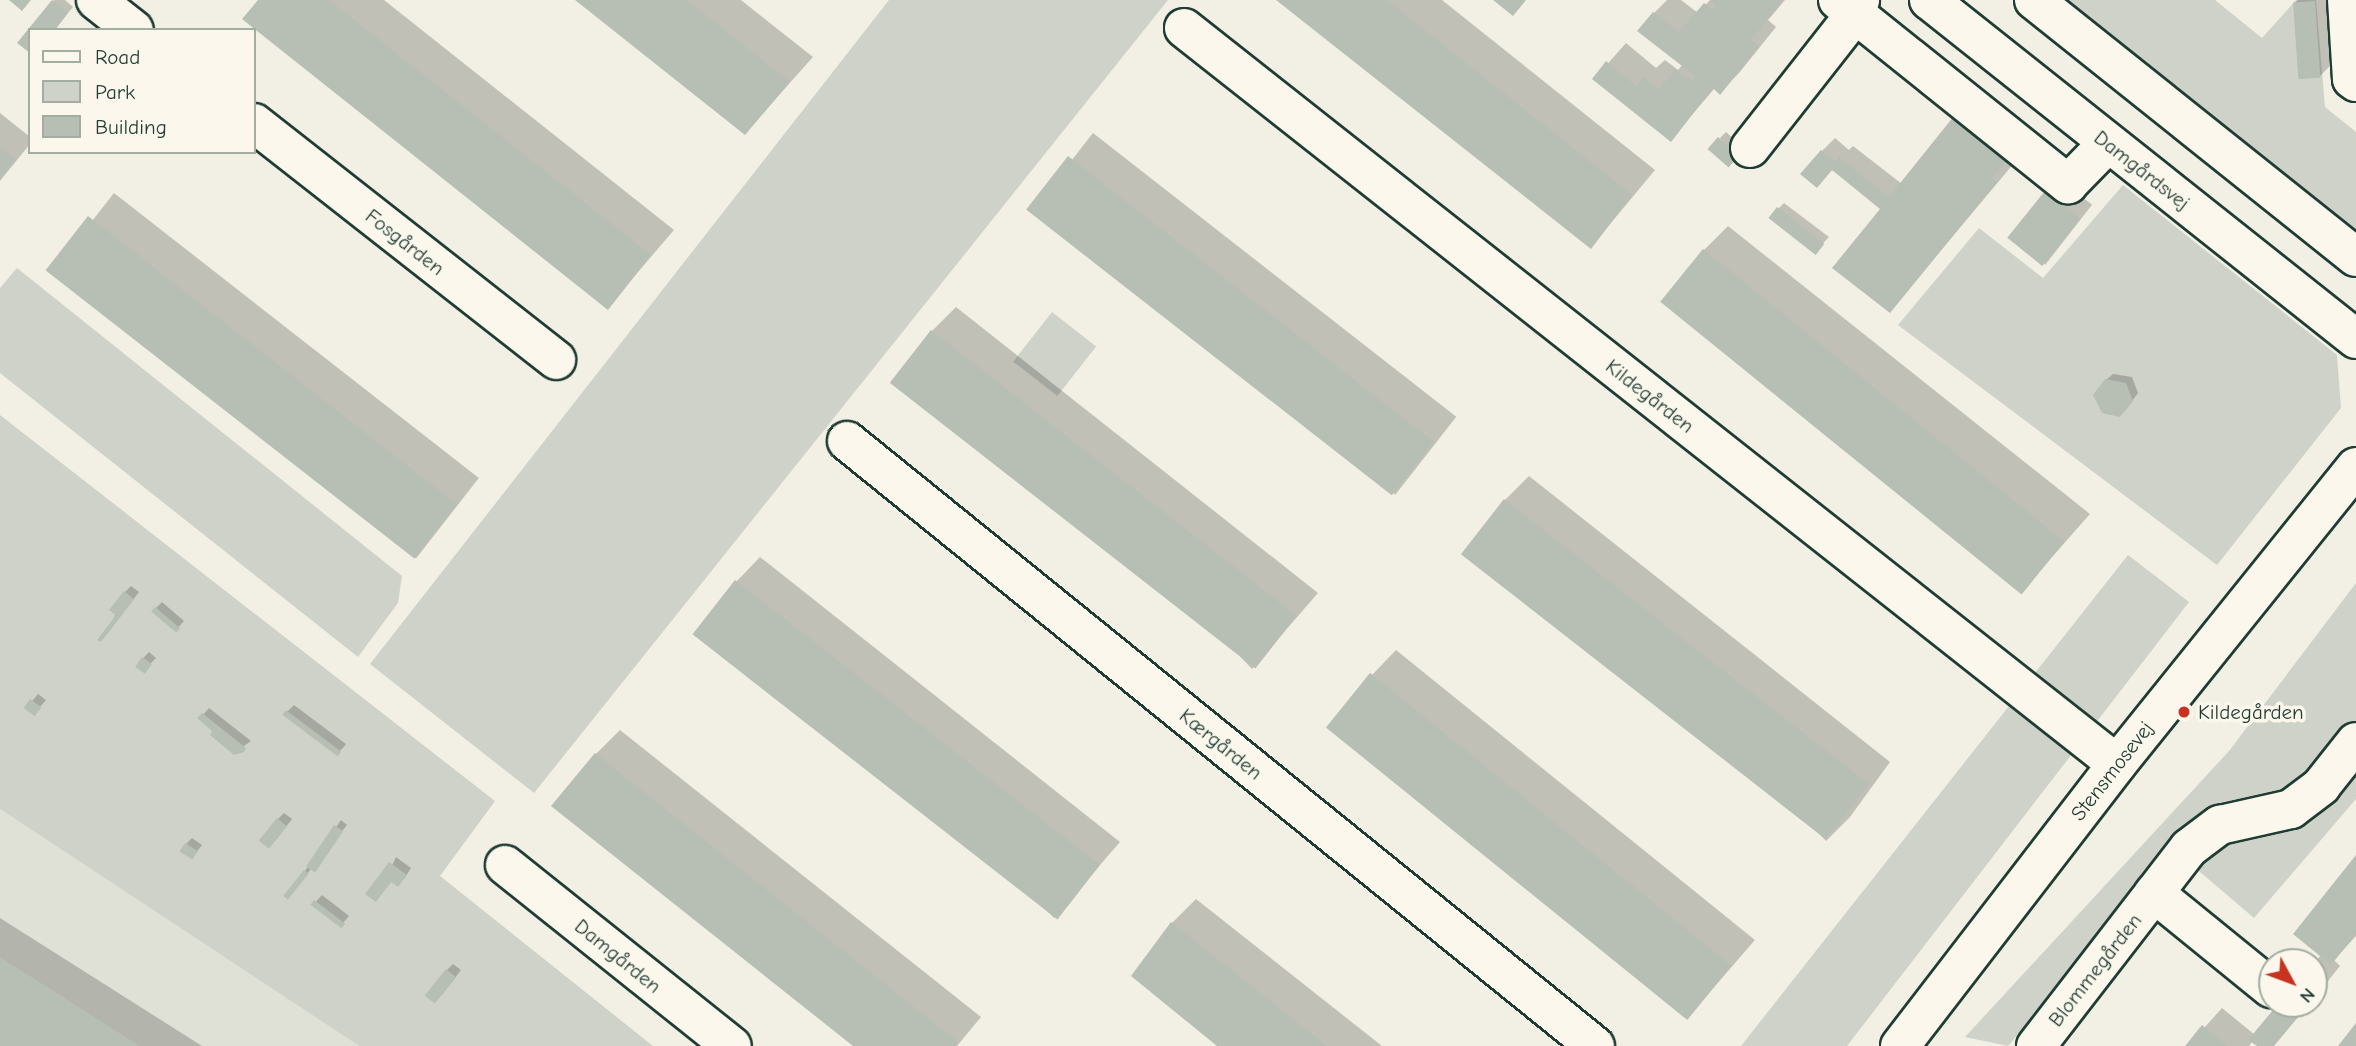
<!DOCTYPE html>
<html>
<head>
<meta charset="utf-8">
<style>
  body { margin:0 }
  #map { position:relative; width:2356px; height:1046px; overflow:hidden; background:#f2f0e5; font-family:"Comic Neue",sans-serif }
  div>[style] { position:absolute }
  .built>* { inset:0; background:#e0e1d6 }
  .green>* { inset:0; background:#cfd2c8; transform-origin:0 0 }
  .shadow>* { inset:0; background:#0003; transform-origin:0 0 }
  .building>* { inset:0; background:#b7beb3; transform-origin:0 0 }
  .roads { filter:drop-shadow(2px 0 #1f3d34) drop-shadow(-2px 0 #1f3d34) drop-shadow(0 2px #1f3d34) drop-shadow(0 -2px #1f3d34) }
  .minor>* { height:38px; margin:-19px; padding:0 19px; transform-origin:19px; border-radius:19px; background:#fbf7ec }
  .dots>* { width:19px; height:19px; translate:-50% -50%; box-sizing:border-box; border:4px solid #fbf7ec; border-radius:50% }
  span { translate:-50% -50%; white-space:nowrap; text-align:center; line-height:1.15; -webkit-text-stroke:7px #fbf7ec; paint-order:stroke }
  .street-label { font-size:21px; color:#1f3d34 }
  .poi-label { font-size:21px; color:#1f3d34 }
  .left { translate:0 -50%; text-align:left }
  .legend { position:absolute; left:28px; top:28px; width:228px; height:126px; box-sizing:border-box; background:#fbf7ec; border:2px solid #a3ada2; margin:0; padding:9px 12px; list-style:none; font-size:21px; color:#1f3d34 }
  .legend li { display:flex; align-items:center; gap:14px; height:35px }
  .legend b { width:35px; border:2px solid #a3ada2 }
  .north { position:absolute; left:2258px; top:948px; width:70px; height:70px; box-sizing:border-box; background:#fbf7ec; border:2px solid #a3ada2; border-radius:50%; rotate:131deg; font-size:19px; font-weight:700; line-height:28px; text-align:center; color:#1f3d34 }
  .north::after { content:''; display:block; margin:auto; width:24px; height:32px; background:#c8321e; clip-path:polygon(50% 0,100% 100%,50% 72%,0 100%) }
</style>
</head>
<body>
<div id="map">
  <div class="built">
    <div style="clip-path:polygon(0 809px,359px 1046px,0 1046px)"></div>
  </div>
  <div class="green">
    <div style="clip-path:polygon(889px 0,1168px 0,534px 793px,370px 664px)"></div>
    <div style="clip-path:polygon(2062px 0,2215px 0,2262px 38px,2296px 0,2316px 0,2325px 107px,2356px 132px,2356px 233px)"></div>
    <div style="clip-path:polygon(2123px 185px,2337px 355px,2341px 408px,2217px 565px,1898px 325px,1979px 228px,2043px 278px)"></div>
    <div style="clip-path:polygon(17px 268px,402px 576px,398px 603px,358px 657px,0 373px,0 288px)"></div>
    <div style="left:1052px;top:312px;width:56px;height:63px;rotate:38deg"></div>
    <div style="clip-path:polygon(0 415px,495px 801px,440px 876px,653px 1046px,359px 1046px,0 809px)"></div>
    <div style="clip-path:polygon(2128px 555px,2189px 602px,1847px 1046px,1741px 1046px)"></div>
    <div style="clip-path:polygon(2356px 583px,2356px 799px,2254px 918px,2172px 848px,2008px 1046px,1965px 1037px,2229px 751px)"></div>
  </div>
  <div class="shadow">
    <div style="clip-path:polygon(54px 0,65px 0,73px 7px,54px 30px,30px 30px)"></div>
    <div style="clip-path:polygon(260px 0,384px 0,674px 230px,608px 307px)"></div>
    <div style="clip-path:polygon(578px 0,741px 0,813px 57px,745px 133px)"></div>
    <div style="clip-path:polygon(1278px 0,1442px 0,1655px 170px,1591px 247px)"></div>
    <div style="clip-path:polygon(1667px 0,1681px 0,1698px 13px,1710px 0,1785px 0,1768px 20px,1776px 27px,1739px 73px,1720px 92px,1715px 88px,1671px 139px,1595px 78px,1626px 43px,1656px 68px,1665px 60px,1678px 70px,1683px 64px,1654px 13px)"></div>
    <div style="clip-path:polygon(2298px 0,2328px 0,2333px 63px,2320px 76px,2295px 3px)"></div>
    <div style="clip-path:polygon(0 113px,30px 137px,30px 144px,0 181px)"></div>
    <div style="clip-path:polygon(1956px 118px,2015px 162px,1890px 311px,1888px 202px,1833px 169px,1817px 186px,1822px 151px,1835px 138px,1849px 150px,1853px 146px,1902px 184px)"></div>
    <div style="clip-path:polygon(1726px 132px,1744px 148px,1735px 159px,1720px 138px)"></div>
    <div style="left:1093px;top:133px;width:461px;height:99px;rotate:38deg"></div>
    <div style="left:2059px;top:179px;width:42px;height:76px;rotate:38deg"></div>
    <div style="left:114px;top:193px;width:463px;height:102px;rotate:38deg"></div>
    <div style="clip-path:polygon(1784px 203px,1829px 237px,1815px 252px,1778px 209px)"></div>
    <div style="clip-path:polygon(1728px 226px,2090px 514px,2023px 590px,1704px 250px)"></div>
    <div style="clip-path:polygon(956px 307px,1318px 593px,1252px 669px,932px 331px)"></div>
    <div style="clip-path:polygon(2113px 374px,2132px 377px,2138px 393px,2126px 409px,2106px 380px)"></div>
    <div style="clip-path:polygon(1529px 476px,1890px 762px,1850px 817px,1826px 841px,1505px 500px)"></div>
    <div style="clip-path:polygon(760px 557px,1120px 842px,1054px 918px,736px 582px)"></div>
    <div style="clip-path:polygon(131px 586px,139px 592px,107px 634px,125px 592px)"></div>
    <div style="clip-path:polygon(162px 602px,184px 621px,176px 630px,156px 608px)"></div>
    <div style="clip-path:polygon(1396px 650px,1755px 940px,1689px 1016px,1372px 675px)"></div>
    <div style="clip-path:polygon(149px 652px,156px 658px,143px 671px,136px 666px)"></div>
    <div style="clip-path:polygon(38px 694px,46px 700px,39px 708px,26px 708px)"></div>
    <div style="clip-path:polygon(294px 705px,346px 744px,343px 748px,337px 753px,285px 714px)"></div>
    <div style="clip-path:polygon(209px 708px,251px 741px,234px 753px,200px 718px)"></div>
    <div style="clip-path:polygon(620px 730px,981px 1017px,957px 1046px,856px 1046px,596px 754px)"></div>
    <div style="clip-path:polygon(284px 813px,292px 819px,276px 840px,278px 819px)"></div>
    <div style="clip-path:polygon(341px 820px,347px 825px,293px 891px,305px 871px)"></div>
    <div style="clip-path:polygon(192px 838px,202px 845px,192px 858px,186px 844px)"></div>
    <div style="clip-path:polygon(396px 857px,411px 868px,404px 879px,392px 881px,376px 900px)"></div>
    <div style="clip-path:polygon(2356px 858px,2356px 936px,2334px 960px,2340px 966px,2314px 998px,2314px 963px,2321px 955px)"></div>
    <div style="clip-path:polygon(322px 895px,349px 916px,341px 925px,313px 905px)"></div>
    <div style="clip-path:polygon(1196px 899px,1382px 1046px,1220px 1046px,1172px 923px)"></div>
    <div style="clip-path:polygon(0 918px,202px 1046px,0 1046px)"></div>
    <div style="clip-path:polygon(453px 964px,461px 970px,441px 996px,447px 970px)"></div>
    <div style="clip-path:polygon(2309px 1004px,2273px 1046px,2253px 1041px,2249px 1046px,2188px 1046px,2222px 1008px,2255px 1035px)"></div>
  </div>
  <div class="building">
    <div style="clip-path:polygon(9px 0,31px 0,22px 11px)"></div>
    <div style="clip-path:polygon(52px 0,68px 13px,55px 30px,30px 30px,30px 53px,17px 43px)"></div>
    <div style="clip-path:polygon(258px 0,329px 0,651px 255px,608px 310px,242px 19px)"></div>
    <div style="clip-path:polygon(575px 0,687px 0,790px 82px,745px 135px)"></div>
    <div style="clip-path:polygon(1276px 0,1387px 0,1632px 195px,1591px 249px)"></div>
    <div style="clip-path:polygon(1493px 0,1526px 0,1513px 16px)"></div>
    <div style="clip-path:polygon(1710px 0,1783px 0,1751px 40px,1759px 47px,1720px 95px,1713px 88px,1671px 142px,1592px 79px,1606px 61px,1637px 87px,1644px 77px,1659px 89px,1675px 70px,1692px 80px,1695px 76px,1637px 31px,1653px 12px,1679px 32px,1704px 3px,1712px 9px,1716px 5px)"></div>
    <div style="left:2315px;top:1px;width:77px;height:22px;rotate:86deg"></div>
    <div style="clip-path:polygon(1954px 116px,2008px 159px,1992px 178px,1997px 182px,1890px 313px,1832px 268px,1880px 209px,1832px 170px,1817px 188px,1800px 174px,1821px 150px,1836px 162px,1839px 157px,1889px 197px)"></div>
    <div style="left:1718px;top:137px;width:28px;height:16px;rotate:41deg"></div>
    <div style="clip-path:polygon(0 147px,15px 159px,0 179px)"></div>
    <div style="left:1068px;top:156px;width:464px;height:68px;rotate:38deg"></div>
    <div style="left:2045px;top:191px;width:45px;height:60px;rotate:39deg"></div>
    <div style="left:1777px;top:207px;width:60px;height:14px;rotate:38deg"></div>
    <div style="left:88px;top:216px;width:468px;height:69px;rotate:38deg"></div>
    <div style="left:1703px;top:249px;width:465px;height:68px;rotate:39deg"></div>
    <div style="left:931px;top:330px;width:464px;height:67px;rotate:38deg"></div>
    <div style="clip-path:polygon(2105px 379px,2126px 383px,2133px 401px,2120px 417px,2102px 413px,2093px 395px)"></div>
    <div style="left:1504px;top:499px;width:463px;height:70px;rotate:38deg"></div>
    <div style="left:735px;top:580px;width:463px;height:69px;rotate:38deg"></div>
    <div style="clip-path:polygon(124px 591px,134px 599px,101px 642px,97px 640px,116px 615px,109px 610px)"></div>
    <div style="left:155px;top:607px;width:33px;height:6px;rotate:40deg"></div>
    <div style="left:142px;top:657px;width:12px;height:12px;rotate:35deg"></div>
    <div style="left:1370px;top:673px;width:465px;height:70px;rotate:39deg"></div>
    <div style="left:30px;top:699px;width:14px;height:11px;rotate:36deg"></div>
    <div style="left:286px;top:710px;width:69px;height:6px;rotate:37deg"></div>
    <div style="clip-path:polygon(202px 713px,246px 748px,244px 752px,234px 755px,210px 735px,212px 731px,197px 718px)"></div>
    <div style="clip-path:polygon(595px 753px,958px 1042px,955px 1046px,853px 1046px,551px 806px)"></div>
    <div style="left:277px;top:818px;width:13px;height:29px;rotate:39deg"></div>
    <div style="left:334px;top:825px;width:11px;height:50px;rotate:34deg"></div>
    <div style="left:185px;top:843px;width:15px;height:10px;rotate:32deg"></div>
    <div style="clip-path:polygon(2356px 855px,2356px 934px,2331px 965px,2293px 934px)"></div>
    <div style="clip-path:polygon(389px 862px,407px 875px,398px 887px,391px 882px,376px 902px,365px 894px)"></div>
    <div style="left:304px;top:870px;width:6px;height:33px;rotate:39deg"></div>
    <div style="left:314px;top:900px;width:39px;height:6px;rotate:37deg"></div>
    <div style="clip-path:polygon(1171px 922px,1327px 1046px,1217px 1046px,1131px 976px)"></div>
    <div style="clip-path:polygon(0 957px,140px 1046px,0 1046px)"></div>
    <div style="clip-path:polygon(2314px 967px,2329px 980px,2314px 998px)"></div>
    <div style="left:446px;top:969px;width:13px;height:34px;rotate:39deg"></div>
    <div style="clip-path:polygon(2278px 1004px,2309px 1004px,2274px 1046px,2257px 1046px,2248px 1040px)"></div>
    <div style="clip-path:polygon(2356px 1023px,2356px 1046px,2338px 1046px)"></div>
    <div style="clip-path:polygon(2202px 1025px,2227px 1046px,2185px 1046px)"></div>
  </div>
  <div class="roads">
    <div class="minor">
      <div style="left:96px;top:0;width:48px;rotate:38.3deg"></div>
      <div style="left:1838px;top:0;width:295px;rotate:38.7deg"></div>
      <div style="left:2068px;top:184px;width:57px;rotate:-45.7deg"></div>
      <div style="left:1929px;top:0;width:545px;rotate:38.45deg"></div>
      <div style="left:2034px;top:0;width:412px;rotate:38.6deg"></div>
      <div style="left:2347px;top:0;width:79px;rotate:86.4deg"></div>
      <div style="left:2352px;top:79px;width:5px;rotate:37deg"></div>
      <div style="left:1184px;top:28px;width:1188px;rotate:38.27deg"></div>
      <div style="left:254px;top:123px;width:384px;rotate:38.1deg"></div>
      <div style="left:1750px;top:148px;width:170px;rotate:-51.9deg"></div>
      <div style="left:1855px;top:14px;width:15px;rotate:-70deg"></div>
      <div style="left:847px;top:441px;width:962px;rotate:38.97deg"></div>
      <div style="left:505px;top:865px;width:290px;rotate:38.6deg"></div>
      <div style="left:2154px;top:893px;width:151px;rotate:39.1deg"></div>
      <div style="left:1900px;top:1046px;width:356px;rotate:-52.4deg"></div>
      <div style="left:2117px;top:764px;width:381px;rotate:-51.2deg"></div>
      <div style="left:2036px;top:1046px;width:250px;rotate:-52.3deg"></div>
      <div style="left:2189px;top:848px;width:39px;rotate:-37deg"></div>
      <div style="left:2220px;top:825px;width:73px;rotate:-12.7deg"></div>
      <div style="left:2291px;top:809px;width:38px;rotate:-37deg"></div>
      <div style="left:2321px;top:786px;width:56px;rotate:-51.5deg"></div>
    </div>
  </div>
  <div class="dots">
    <div style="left:2184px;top:712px;background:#c8321e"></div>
  </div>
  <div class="street-label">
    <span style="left:2142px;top:170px;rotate:38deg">Damgårdsvej</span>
    <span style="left:405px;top:242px;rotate:38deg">Fosgården</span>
    <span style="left:1650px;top:396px;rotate:38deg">Kildegården</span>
    <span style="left:1221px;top:744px;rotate:39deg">Kærgården</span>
    <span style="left:2112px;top:771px;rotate:-52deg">Stensmosevej</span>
    <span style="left:618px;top:956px;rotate:39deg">Damgården</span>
    <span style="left:2095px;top:970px;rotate:-52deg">Blommegården</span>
  </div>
  <div class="poi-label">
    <span class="left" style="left:2198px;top:712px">Kildegården</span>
  </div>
  <ul class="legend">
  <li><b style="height:9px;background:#fbf7ec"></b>Road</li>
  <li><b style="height:19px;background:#cfd2c8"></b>Park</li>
  <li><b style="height:19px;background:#b7beb3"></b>Building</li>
  </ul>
  <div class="north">N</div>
</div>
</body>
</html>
